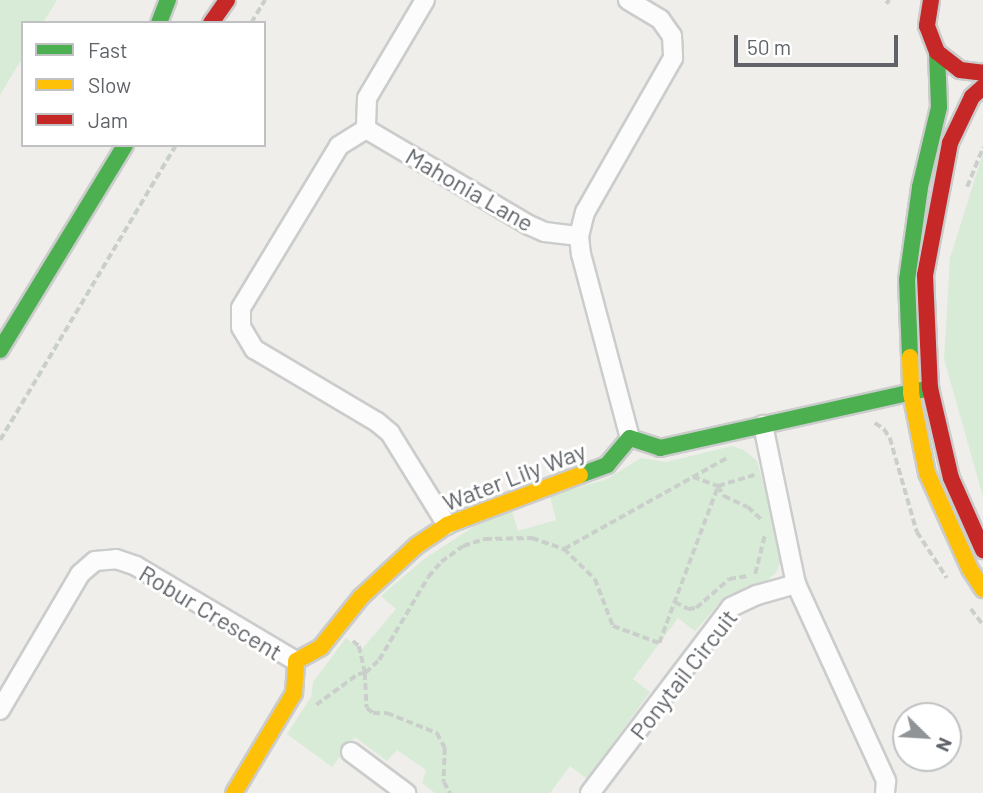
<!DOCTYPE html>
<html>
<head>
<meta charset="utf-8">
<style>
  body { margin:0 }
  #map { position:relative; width:983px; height:793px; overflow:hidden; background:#efeeea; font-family:Barlow,sans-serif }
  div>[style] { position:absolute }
  .green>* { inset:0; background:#d8ebd6 }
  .path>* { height:3.5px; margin-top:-1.75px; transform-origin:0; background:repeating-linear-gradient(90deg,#cacfcc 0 7px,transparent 0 10.5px) }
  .roads { filter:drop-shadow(2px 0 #cbcccc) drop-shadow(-2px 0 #cbcccc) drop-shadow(0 2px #cbcccc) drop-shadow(0 -2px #cbcccc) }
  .street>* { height:18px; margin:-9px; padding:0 9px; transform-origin:9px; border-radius:9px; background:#fdfcfc }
  .fast>* { height:16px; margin:-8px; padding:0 8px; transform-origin:8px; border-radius:8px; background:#4caf50 }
  .slow>* { height:16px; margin:-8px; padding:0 8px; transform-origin:8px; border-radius:8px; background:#ffc107 }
  .jam>* { height:16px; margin:-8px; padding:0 8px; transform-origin:8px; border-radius:8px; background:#c62828 }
  span { translate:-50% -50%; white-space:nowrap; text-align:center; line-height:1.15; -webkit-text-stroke:6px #fff; paint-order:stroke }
  .street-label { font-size:24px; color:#5f6368 }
  .legend { position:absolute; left:21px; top:21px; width:245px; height:126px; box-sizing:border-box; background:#fff; border:2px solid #bfc1c3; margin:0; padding:9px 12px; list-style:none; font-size:21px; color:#5f6368 }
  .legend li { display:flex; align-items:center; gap:14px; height:35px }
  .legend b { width:35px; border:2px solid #bfc1c3 }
  .north { position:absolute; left:892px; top:702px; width:70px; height:70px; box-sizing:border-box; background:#fff; border:2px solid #bfc1c3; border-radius:50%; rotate:114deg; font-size:19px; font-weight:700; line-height:28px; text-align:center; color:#5f6368 }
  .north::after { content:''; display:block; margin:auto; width:24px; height:32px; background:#919496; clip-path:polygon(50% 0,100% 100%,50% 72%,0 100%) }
  .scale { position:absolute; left:734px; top:35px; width:164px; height:32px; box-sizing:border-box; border:4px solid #5f6368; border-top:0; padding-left:9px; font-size:21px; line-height:24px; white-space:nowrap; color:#5f6368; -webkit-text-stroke:5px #fff; paint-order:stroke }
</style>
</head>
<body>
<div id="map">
  <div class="green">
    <div style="clip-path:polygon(0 0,57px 0,43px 23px,23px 23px,23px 57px,0 95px)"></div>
    <div style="clip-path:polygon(983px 153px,983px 497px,944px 359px,950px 258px)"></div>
    <div style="clip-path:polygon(732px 446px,744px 450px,757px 461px,780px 544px,782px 558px,776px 573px,763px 584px,746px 587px,722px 600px,695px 631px,678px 618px,633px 679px,650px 692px,587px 779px,570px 766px,550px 793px,435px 793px,422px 783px,426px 770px,397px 750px,387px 761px,355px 737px,332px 767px,287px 734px,311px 697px,313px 682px,346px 638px,361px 650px,396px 609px,381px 596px,424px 559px,490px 516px,511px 508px,518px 531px,556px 520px,550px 496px,607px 479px,641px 458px,666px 462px)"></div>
  </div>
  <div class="path">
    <div style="left:886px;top:4px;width:5px;rotate:-53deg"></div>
    <div style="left:251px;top:23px;width:27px;rotate:-59deg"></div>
    <div style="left:967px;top:187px;width:43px;rotate:-68.2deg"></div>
    <div style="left:875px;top:423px;width:11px;rotate:34deg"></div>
    <div style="left:884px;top:429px;width:11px;rotate:56deg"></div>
    <div style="left:890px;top:438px;width:98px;rotate:74deg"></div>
    <div style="left:917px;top:532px;width:55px;rotate:56.9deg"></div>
    <div style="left:0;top:440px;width:344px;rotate:-59.2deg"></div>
    <div style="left:693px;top:477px;width:27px;rotate:20deg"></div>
    <div style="left:718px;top:486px;width:38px;rotate:-17deg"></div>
    <div style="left:718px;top:486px;width:12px;rotate:59deg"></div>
    <div style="left:724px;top:496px;width:26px;rotate:25deg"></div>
    <div style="left:748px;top:507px;width:19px;rotate:43deg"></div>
    <div style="left:564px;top:549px;width:43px;rotate:44.1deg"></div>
    <div style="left:595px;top:579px;width:50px;rotate:69deg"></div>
    <div style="left:613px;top:626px;width:49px;rotate:20.3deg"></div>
    <div style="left:659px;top:643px;width:168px;rotate:-69.4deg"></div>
    <div style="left:755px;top:574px;width:41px;rotate:-76deg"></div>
    <div style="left:675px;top:602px;width:15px;rotate:28deg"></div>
    <div style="left:688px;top:609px;width:8px;rotate:-7deg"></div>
    <div style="left:696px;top:608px;width:44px;rotate:-41.3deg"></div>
    <div style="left:729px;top:579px;width:19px;rotate:-9deg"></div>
    <div style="left:971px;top:609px;width:20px;rotate:53deg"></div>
    <div style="left:353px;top:641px;width:8px;rotate:40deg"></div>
    <div style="left:359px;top:646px;width:28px;rotate:77deg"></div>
    <div style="left:365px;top:673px;width:35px;rotate:87deg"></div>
    <div style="left:367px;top:708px;width:8px;rotate:40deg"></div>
    <div style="left:373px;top:713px;width:14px"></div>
    <div style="left:387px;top:713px;width:54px;rotate:21.8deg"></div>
    <div style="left:437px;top:733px;width:17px;rotate:62deg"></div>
    <div style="left:445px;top:748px;width:34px;rotate:92deg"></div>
    <div style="left:444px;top:782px;width:13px;rotate:61deg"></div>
    <div style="left:316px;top:705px;width:52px;rotate:-36.4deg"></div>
    <div style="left:358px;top:674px;width:7px;rotate:-8deg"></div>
    <div style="left:365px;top:673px;width:19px;rotate:-43deg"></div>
    <div style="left:379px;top:660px;width:96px;rotate:-59.4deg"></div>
    <div style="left:428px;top:577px;width:20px;rotate:-49deg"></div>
    <div style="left:441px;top:562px;width:27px;rotate:-36deg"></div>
    <div style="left:463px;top:546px;width:23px;rotate:-18deg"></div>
    <div style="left:485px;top:539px;width:47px;rotate:-1.2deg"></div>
    <div style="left:532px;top:538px;width:34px;rotate:19deg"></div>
    <div style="left:564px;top:549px;width:187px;rotate:-29.2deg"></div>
  </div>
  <div class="roads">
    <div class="street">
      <div style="left:425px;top:0;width:114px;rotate:120.6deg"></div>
      <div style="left:367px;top:98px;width:31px;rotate:92deg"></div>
      <div style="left:366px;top:129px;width:32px;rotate:148deg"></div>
      <div style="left:339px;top:146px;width:189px;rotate:121.2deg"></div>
      <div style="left:241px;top:308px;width:19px;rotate:90deg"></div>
      <div style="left:241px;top:327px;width:26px;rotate:59deg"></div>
      <div style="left:254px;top:349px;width:143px;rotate:30.7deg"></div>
      <div style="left:377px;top:422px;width:17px;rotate:40deg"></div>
      <div style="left:390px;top:433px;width:108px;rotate:58.2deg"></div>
      <div style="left:628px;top:0;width:37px;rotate:31deg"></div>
      <div style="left:660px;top:19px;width:21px;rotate:55deg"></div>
      <div style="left:672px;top:36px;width:22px;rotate:87deg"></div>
      <div style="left:673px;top:58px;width:177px;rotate:119.7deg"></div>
      <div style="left:585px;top:212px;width:25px;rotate:104deg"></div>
      <div style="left:579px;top:236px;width:18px;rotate:84deg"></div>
      <div style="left:581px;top:254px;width:190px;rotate:75.1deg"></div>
      <div style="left:366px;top:129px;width:189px;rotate:30.5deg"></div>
      <div style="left:529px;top:225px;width:17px;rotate:24deg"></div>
      <div style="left:545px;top:232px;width:34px;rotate:7deg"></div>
      <div style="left:763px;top:425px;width:162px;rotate:78.3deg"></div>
      <div style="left:796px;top:584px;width:217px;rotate:65.4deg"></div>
      <div style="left:886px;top:781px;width:12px;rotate:95deg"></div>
      <div style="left:0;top:710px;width:158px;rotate:-59.5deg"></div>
      <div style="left:80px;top:574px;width:20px;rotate:-41deg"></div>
      <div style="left:95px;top:561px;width:21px;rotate:-5deg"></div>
      <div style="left:116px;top:559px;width:21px;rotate:19deg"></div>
      <div style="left:136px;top:566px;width:186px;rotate:30.7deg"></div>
      <div style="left:351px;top:752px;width:69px;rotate:36.7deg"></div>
      <div style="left:590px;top:793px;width:233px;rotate:-52.8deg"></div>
      <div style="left:731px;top:607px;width:29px;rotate:-25deg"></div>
      <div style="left:757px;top:595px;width:41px;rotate:-15.8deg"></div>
    </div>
    <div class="fast">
      <div style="left:159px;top:23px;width:25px;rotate:-69deg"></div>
      <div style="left:0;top:350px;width:240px;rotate:-58.6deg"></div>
      <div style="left:910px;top:357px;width:77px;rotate:-92.2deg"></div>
      <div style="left:907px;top:280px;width:94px;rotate:-82deg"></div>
      <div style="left:920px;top:187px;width:82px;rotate:-76.6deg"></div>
      <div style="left:939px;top:107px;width:55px;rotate:-92.1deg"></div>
      <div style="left:580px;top:475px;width:29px;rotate:-20deg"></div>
      <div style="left:607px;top:465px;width:35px;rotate:-50deg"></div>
      <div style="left:630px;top:438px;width:32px;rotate:18deg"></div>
      <div style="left:660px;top:448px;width:277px;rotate:-12.5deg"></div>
    </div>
    <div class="slow">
      <div style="left:910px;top:357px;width:36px;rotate:88deg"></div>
      <div style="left:911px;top:393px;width:82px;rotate:78.7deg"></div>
      <div style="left:927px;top:473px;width:105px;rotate:65.9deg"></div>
      <div style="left:970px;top:569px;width:24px;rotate:57deg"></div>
      <div style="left:234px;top:793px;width:117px;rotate:-59deg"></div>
      <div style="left:294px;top:693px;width:32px;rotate:-86deg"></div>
      <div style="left:296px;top:661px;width:29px;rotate:-29deg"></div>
      <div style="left:321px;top:647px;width:64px;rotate:-51.3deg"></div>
      <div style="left:361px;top:597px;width:75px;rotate:-42.8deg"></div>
      <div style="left:416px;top:546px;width:37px;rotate:-34deg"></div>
      <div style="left:447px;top:525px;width:142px;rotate:-20.6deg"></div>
    </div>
    <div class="jam">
      <div style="left:931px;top:0;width:26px;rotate:99deg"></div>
      <div style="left:927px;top:26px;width:28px;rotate:69deg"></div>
      <div style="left:937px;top:52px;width:29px;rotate:38deg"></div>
      <div style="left:960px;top:70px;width:23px;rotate:7deg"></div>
      <div style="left:211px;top:23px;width:28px;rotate:-55deg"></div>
      <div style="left:983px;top:87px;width:15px;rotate:138deg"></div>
      <div style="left:972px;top:97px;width:51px;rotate:115.6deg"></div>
      <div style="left:950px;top:143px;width:134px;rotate:100.7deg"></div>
      <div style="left:925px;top:275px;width:113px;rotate:87.5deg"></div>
      <div style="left:930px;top:388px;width:92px;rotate:76.9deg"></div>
      <div style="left:951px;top:478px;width:79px;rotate:66deg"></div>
    </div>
  </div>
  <div class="street-label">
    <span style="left:470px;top:189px;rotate:30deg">Mahonia Lane</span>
    <span style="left:514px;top:476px;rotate:-21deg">Water Lily Way</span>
    <span style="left:211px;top:612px;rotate:31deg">Robur Crescent</span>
    <span style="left:683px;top:674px;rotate:-52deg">Ponytail Circuit</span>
  </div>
  <ul class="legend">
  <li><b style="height:9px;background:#4caf50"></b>Fast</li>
  <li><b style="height:9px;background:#ffc107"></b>Slow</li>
  <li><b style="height:9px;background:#c62828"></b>Jam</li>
  </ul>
  <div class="north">N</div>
  <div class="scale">50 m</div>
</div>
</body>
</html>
